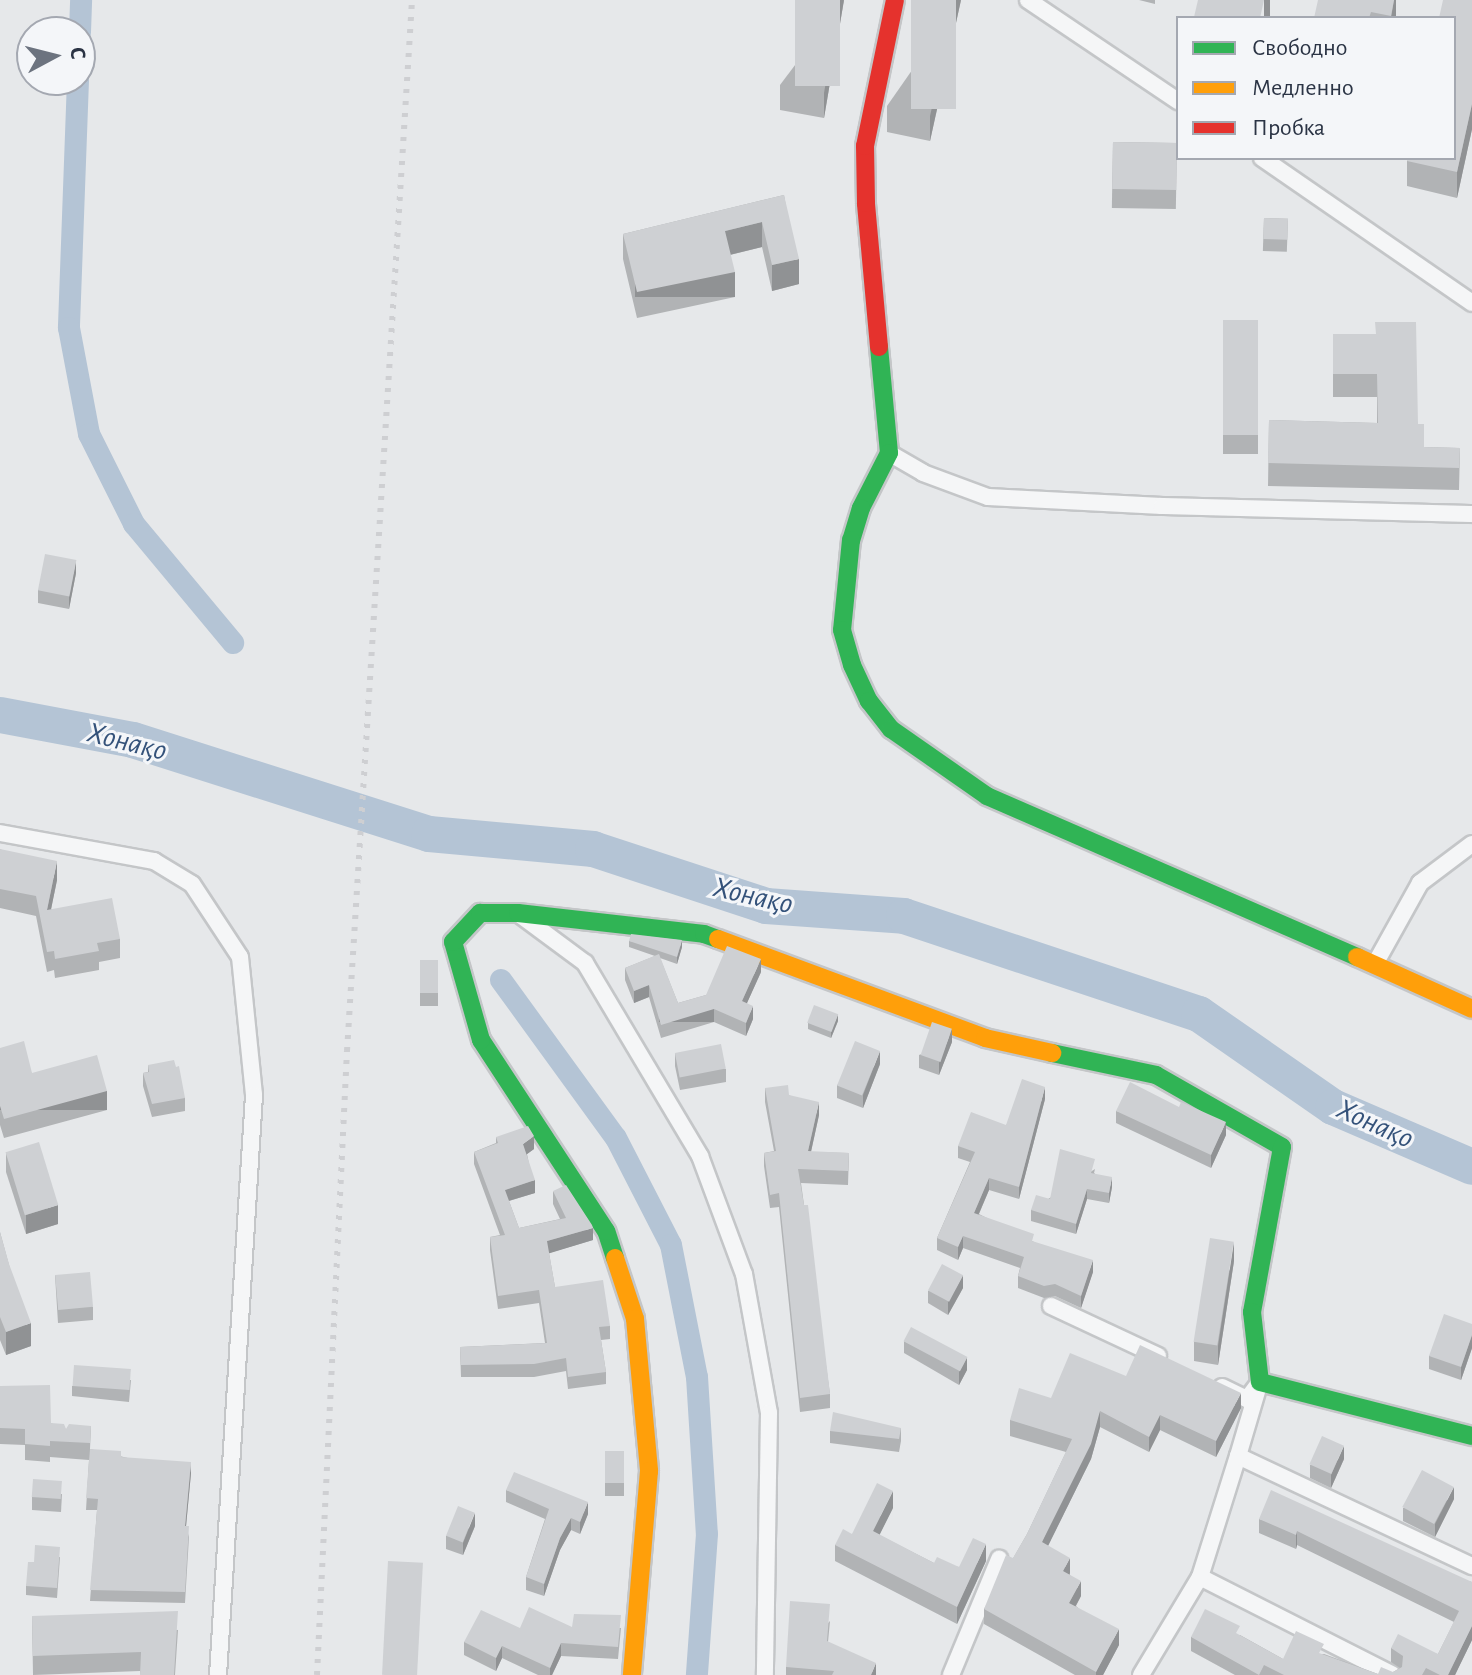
<!DOCTYPE html>
<html>
<head>
<meta charset="utf-8">
<style>
  body { margin:0 }
  #map { position:relative; width:1472px; height:1675px; overflow:hidden; background:#e6e8ea; font-family:"Alegreya Sans",sans-serif }
  div>[style] { position:absolute }
  .canal>* { height:22px; margin:-11px; padding:0 11px; transform-origin:11px; border-radius:11px; background:#b4c4d5 }
  .river>* { height:36px; margin:-18px; padding:0 18px; transform-origin:18px; border-radius:18px; background:#b4c4d5 }
  .roads { filter:drop-shadow(2px 0 #c4c6c8) drop-shadow(-2px 0 #c4c6c8) drop-shadow(0 2px #c4c6c8) drop-shadow(0 -2px #c4c6c8) }
  .street>* { height:16px; margin:-8px; padding:0 8px; transform-origin:8px; border-radius:8px; background:#f5f6f7 }
  .fast>* { height:18px; margin:-9px; padding:0 9px; transform-origin:9px; border-radius:9px; background:#30b455 }
  .slow>* { height:18px; margin:-9px; padding:0 9px; transform-origin:9px; border-radius:9px; background:#ff9f0a }
  .jam>* { height:18px; margin:-9px; padding:0 9px; transform-origin:9px; border-radius:9px; background:#e5322d }
  .rail>* { height:6px; margin-top:-3px; transform-origin:0; background:repeating-linear-gradient(90deg,#cecfd2 0 4px,transparent 0 12px) }
  .wall>* { inset:0; background:#b1b3b5; transform-origin:0 0 }
  .shaded-wall>* { inset:0; background:#909294; transform-origin:0 0 }
  .building>* { inset:0; background:#ced0d3; transform-origin:0 0 }
  span { translate:-50% -50%; white-space:nowrap; text-align:center; line-height:1.15; -webkit-text-stroke:6px #f4f6f9; paint-order:stroke }
  .water-label { font-size:30px; color:#34527a; font-style:italic }
  .legend { position:absolute; left:1176px; top:16px; width:280px; height:144px; box-sizing:border-box; background:#f4f6f9; border:2px solid #a4a8b1; margin:0; padding:10px 14px; list-style:none; font-size:24px; color:#2b3445 }
  .legend li { display:flex; align-items:center; gap:16px; height:40px }
  .legend b { width:40px; border:2px solid #a4a8b1 }
  .north { position:absolute; left:16px; top:16px; width:80px; height:80px; box-sizing:border-box; background:#f4f6f9; border:2px solid #a4a8b1; border-radius:50%; rotate:83deg; font-size:22px; font-weight:700; line-height:32px; text-align:center; color:#2b3445 }
  .north::after { content:''; display:block; margin:auto; width:28px; height:36px; background:#6c737f; clip-path:polygon(50% 0,100% 100%,50% 72%,0 100%) }
</style>
</head>
<body>
<div id="map">
  <div class="canal">
    <div style="left:80px;top:32px;width:32px;rotate:-88deg"></div>
    <div style="left:78px;top:80px;width:248px;rotate:92.1deg"></div>
    <div style="left:69px;top:328px;width:108px;rotate:79.3deg"></div>
    <div style="left:89px;top:434px;width:101px;rotate:63.4deg"></div>
    <div style="left:134px;top:524px;width:155px;rotate:50.2deg"></div>
    <div style="left:501px;top:980px;width:195px;rotate:54deg"></div>
    <div style="left:616px;top:1138px;width:120px;rotate:62.8deg"></div>
    <div style="left:671px;top:1245px;width:135px;rotate:78.9deg"></div>
    <div style="left:697px;top:1377px;width:157px;rotate:86.4deg"></div>
    <div style="left:707px;top:1534px;width:141px;rotate:94.1deg"></div>
  </div>
  <div class="river">
    <div style="left:0;top:715px;width:135px;rotate:10.6deg"></div>
    <div style="left:133px;top:740px;width:311px;rotate:17.6deg"></div>
    <div style="left:429px;top:834px;width:165px;rotate:5.2deg"></div>
    <div style="left:593px;top:849px;width:182px;rotate:18.2deg"></div>
    <div style="left:766px;top:906px;width:138px;rotate:4.1deg"></div>
    <div style="left:904px;top:916px;width:311px;rotate:18.4deg"></div>
    <div style="left:1199px;top:1014px;width:163px;rotate:34.8deg"></div>
    <div style="left:1333px;top:1107px;width:151px;rotate:23.3deg"></div>
  </div>
  <div class="roads">
    <div class="street">
      <div style="left:1028px;top:0;width:181px;rotate:34deg"></div>
      <div style="left:1262px;top:158px;width:255px;rotate:34.6deg"></div>
      <div style="left:889px;top:453px;width:39px;rotate:30deg"></div>
      <div style="left:923px;top:473px;width:69px;rotate:20.3deg"></div>
      <div style="left:988px;top:497px;width:174px;rotate:3deg"></div>
      <div style="left:1162px;top:506px;width:310px;rotate:1.5deg"></div>
      <div style="left:0;top:833px;width:157px;rotate:10.3deg"></div>
      <div style="left:154px;top:861px;width:44px;rotate:31.2deg"></div>
      <div style="left:192px;top:884px;width:87px;rotate:56.7deg"></div>
      <div style="left:240px;top:957px;width:139px;rotate:84.2deg"></div>
      <div style="left:254px;top:1095px;width:581px;rotate:93.55deg"></div>
      <div style="left:519px;top:914px;width:82px;rotate:36.6deg"></div>
      <div style="left:585px;top:963px;width:225px;rotate:59.2deg"></div>
      <div style="left:700px;top:1156px;width:126px;rotate:69.6deg"></div>
      <div style="left:744px;top:1274px;width:141px;rotate:79.8deg"></div>
      <div style="left:769px;top:1413px;width:262px;rotate:90.9deg"></div>
      <div style="left:1375px;top:964px;width:93px;rotate:-60.9deg"></div>
      <div style="left:1420px;top:883px;width:65px;rotate:-36.9deg"></div>
      <div style="left:1051px;top:1306px;width:118px;rotate:25deg"></div>
      <div style="left:1222px;top:1387px;width:28px;rotate:26deg"></div>
      <div style="left:1247px;top:1399px;width:21px;rotate:-53deg"></div>
      <div style="left:1238px;top:1456px;width:71px;rotate:-73.6deg"></div>
      <div style="left:1200px;top:1577px;width:216px;rotate:26.9deg"></div>
      <div style="left:951px;top:1675px;width:126px;rotate:-67.5deg"></div>
      <div style="left:1141px;top:1675px;width:114px;rotate:-59deg"></div>
      <div style="left:1200px;top:1577px;width:127px;rotate:-72.6deg"></div>
      <div style="left:1238px;top:1456px;width:259px;rotate:25.2deg"></div>
    </div>
    <div class="fast">
      <div style="left:879px;top:347px;width:106px;rotate:84.6deg"></div>
      <div style="left:889px;top:453px;width:62px;rotate:117deg"></div>
      <div style="left:861px;top:508px;width:34px;rotate:107deg"></div>
      <div style="left:851px;top:540px;width:90px;rotate:95.7deg"></div>
      <div style="left:842px;top:630px;width:36px;rotate:74deg"></div>
      <div style="left:852px;top:665px;width:40px;rotate:65deg"></div>
      <div style="left:869px;top:701px;width:36px;rotate:52deg"></div>
      <div style="left:891px;top:729px;width:117px;rotate:34.9deg"></div>
      <div style="left:987px;top:796px;width:404px;rotate:23.5deg"></div>
      <div style="left:1052px;top:1053px;width:106px;rotate:11.9deg"></div>
      <div style="left:1156px;top:1075px;width:145px;rotate:29.7deg"></div>
      <div style="left:1282px;top:1147px;width:168px;rotate:100.3deg"></div>
      <div style="left:1252px;top:1312px;width:70px;rotate:83.5deg"></div>
      <div style="left:1260px;top:1382px;width:219px;rotate:14.3deg"></div>
      <div style="left:615px;top:1258px;width:28px;rotate:-108deg"></div>
      <div style="left:606px;top:1231px;width:228px;rotate:-123.2deg"></div>
      <div style="left:481px;top:1040px;width:102px;rotate:-105.9deg"></div>
      <div style="left:453px;top:942px;width:40px;rotate:-47deg"></div>
      <div style="left:480px;top:913px;width:38px"></div>
      <div style="left:518px;top:913px;width:187px;rotate:6.4deg"></div>
      <div style="left:704px;top:934px;width:15px;rotate:20deg"></div>
    </div>
    <div class="slow">
      <div style="left:718px;top:939px;width:285px;rotate:20.3deg"></div>
      <div style="left:985px;top:1038px;width:69px;rotate:12.6deg"></div>
      <div style="left:1357px;top:957px;width:126px;rotate:24.3deg"></div>
      <div style="left:615px;top:1258px;width:64px;rotate:71.8deg"></div>
      <div style="left:635px;top:1319px;width:153px;rotate:84.7deg"></div>
      <div style="left:649px;top:1471px;width:205px;rotate:94.8deg"></div>
    </div>
    <div class="jam">
      <div style="left:879px;top:347px;width:145px;rotate:-95.2deg"></div>
      <div style="left:866px;top:203px;width:57px;rotate:-91deg"></div>
      <div style="left:865px;top:146px;width:149px;rotate:-78.4deg"></div>
    </div>
  </div>
  <div class="rail">
    <div style="left:317px;top:1675px;width:625px;rotate:-87.25deg"></div>
    <div style="left:347px;top:1051px;width:1053px;rotate:-86.46deg"></div>
  </div>
  <div class="wall">
    <div style="clip-path:polygon(844px 0,824px 118px,780px 110px,780px 85px)"></div>
    <div style="clip-path:polygon(961px 0,930px 141px,887px 132px,887px 106px)"></div>
    <div style="clip-path:polygon(1139px 0,1155px 0,1155px 4px)"></div>
    <div style="clip-path:polygon(1396px 0,1396px 18px,1314px 18px)"></div>
    <div style="clip-path:polygon(1472px 0,1472px 129px,1457px 198px,1407px 186px,1407px 161px)"></div>
    <div style="left:1113px;top:142px;width:64px;height:66px;rotate:1deg"></div>
    <div style="clip-path:polygon(784px 195px,799px 284px,772px 291px,762px 247px,730px 255px,735px 297px,637px 318px,623px 259px,623px 234px)"></div>
    <div style="left:1264px;top:218px;width:24px;height:33px;rotate:2deg"></div>
    <div style="left:1223px;top:320px;width:35px;height:134px"></div>
    <div style="clip-path:polygon(1333px 334px,1375px 334px,1418px 424px,1424px 447px,1460px 448px,1459px 490px,1268px 486px,1269px 420px,1377px 423px,1377px 397px,1333px 397px)"></div>
    <div style="clip-path:polygon(76px 573px,69px 609px,38px 603px,38px 590px)"></div>
    <div style="clip-path:polygon(0 849px,57px 880px,51px 909px,120px 939px,120px 958px,99px 962px,99px 970px,55px 978px,54px 970px,47px 972px,36px 916px,0 908px)"></div>
    <div style="clip-path:polygon(629px 941px,682px 947px,677px 964px,660px 958px,678px 1003px,706px 995px,761px 972px,747px 1003px,753px 1019px,746px 1036px,714px 1022px,661px 1038px,649px 997px,634px 1003px,625px 980px,625px 968px,655px 956px,629px 947px)"></div>
    <div style="left:420px;top:960px;width:18px;height:46px"></div>
    <div style="clip-path:polygon(838px 1021px,831px 1038px,808px 1029px,808px 1023px)"></div>
    <div style="clip-path:polygon(952px 1042px,939px 1075px,919px 1068px,919px 1055px)"></div>
    <div style="clip-path:polygon(0 1048px,32px 1073px,107px 1110px,4px 1138px,0 1125px)"></div>
    <div style="clip-path:polygon(675px 1053px,726px 1069px,726px 1082px,680px 1090px,675px 1066px)"></div>
    <div style="clip-path:polygon(880px 1064px,863px 1108px,837px 1098px,837px 1085px)"></div>
    <div style="clip-path:polygon(148px 1065px,185px 1098px,185px 1111px,152px 1117px,143px 1086px,143px 1073px,148px 1072px)"></div>
    <div style="clip-path:polygon(765px 1088px,789px 1095px,819px 1115px,811px 1152px,849px 1153px,848px 1185px,801px 1183px,830px 1394px,830px 1408px,800px 1412px,779px 1207px,770px 1208px,764px 1166px,764px 1153px,774px 1151px,765px 1102px)"></div>
    <div style="clip-path:polygon(1045px 1099px,1019px 1199px,989px 1190px,979px 1214px,1093px 1272px,1081px 1308px,1055px 1296px,1044px 1298px,1018px 1288px,1018px 1276px,1020px 1268px,963px 1248px,958px 1260px,937px 1250px,937px 1238px,970px 1162px,958px 1158px,958px 1146px,1006px 1125px)"></div>
    <div style="clip-path:polygon(1116px 1111px,1226px 1135px,1211px 1168px,1116px 1123px)"></div>
    <div style="clip-path:polygon(496px 1137px,534px 1149px,527px 1154px,535px 1193px,509px 1201px,519px 1228px,560px 1219px,553px 1204px,553px 1191px,593px 1240px,549px 1253px,555px 1287px,610px 1326px,610px 1339px,601px 1340px,606px 1372px,606px 1384px,568px 1389px,566px 1371px,534px 1377px,461px 1377px,460px 1347px,545px 1343px,539px 1303px,498px 1309px,490px 1250px,490px 1237px,500px 1235px,474px 1164px,474px 1152px,496px 1143px)"></div>
    <div style="clip-path:polygon(6px 1153px,58px 1224px,26px 1234px,6px 1172px)"></div>
    <div style="clip-path:polygon(1095px 1169px,1094px 1173px,1112px 1187px,1109px 1203px,1087px 1199px,1076px 1234px,1031px 1221px,1031px 1210px)"></div>
    <div style="clip-path:polygon(0 1232px,31px 1346px,6px 1355px,0 1340px)"></div>
    <div style="clip-path:polygon(1234px 1261px,1218px 1365px,1194px 1361px,1194px 1342px)"></div>
    <div style="clip-path:polygon(55px 1275px,93px 1307px,93px 1320px,58px 1323px)"></div>
    <div style="clip-path:polygon(963px 1288px,948px 1315px,928px 1303px,928px 1291px)"></div>
    <div style="clip-path:polygon(1472px 1324px,1472px 1348px,1461px 1380px,1429px 1369px,1429px 1356px)"></div>
    <div style="clip-path:polygon(904px 1341px,967px 1370px,959px 1385px,904px 1353px)"></div>
    <div style="clip-path:polygon(1126px 1376px,1241px 1408px,1216px 1457px,1160px 1430px,1149px 1452px,1100px 1427px,1091px 1459px,1048px 1546px,1070px 1573px,1070px 1575px,1081px 1596px,1076px 1606px,1119px 1645px,1103px 1675px,1075px 1675px,984px 1624px,984px 1609px,1027px 1534px,1066px 1452px,1010px 1436px,1010px 1420px)"></div>
    <div style="clip-path:polygon(131px 1380px,129px 1402px,72px 1396px,72px 1386px)"></div>
    <div style="clip-path:polygon(0 1386px,51px 1423px,66px 1429px,91px 1426px,90px 1449px,191px 1473px,186px 1526px,189px 1537px,185px 1603px,90px 1601px,97px 1510px,86px 1510px,89px 1460px,50px 1457px,50px 1462px,25px 1460px,25px 1445px,0 1444px)"></div>
    <div style="clip-path:polygon(901px 1428px,901px 1441px,899px 1452px,830px 1443px,830px 1431px)"></div>
    <div style="left:605px;top:1451px;width:19px;height:45px"></div>
    <div style="clip-path:polygon(1344px 1459px,1331px 1488px,1310px 1478px,1310px 1465px)"></div>
    <div style="clip-path:polygon(506px 1490px,588px 1514px,580px 1534px,571px 1530px,560px 1550px,544px 1596px,526px 1590px,526px 1577px,545px 1519px,506px 1502px)"></div>
    <div style="clip-path:polygon(62px 1494px,61px 1512px,32px 1510px,32px 1497px)"></div>
    <div style="clip-path:polygon(1454px 1499px,1435px 1537px,1403px 1521px,1403px 1508px)"></div>
    <div style="clip-path:polygon(893px 1508px,879px 1535px,934px 1563px,959px 1567px,986px 1561px,957px 1624px,835px 1561px,835px 1545px)"></div>
    <div style="clip-path:polygon(1259px 1519px,1472px 1582px,1472px 1640px,1455px 1675px,1235px 1675px,1191px 1651px,1191px 1637px,1240px 1635px,1283px 1659px,1324px 1654px,1378px 1674px,1393px 1672px,1400px 1668px,1391px 1662px,1391px 1648px,1438px 1654px,1454px 1622px,1297px 1545px,1296px 1549px,1259px 1533px)"></div>
    <div style="clip-path:polygon(475px 1526px,463px 1555px,446px 1549px,446px 1536px)"></div>
    <div style="clip-path:polygon(60px 1557px,57px 1598px,26px 1595px,26px 1586px,34px 1562px)"></div>
    <div style="clip-path:polygon(32px 1616px,178px 1630px,175px 1675px,140px 1675px,140px 1671px,33px 1675px)"></div>
    <div style="clip-path:polygon(830px 1621px,828px 1642px,876px 1675px,786px 1675px,786px 1667px)"></div>
    <div style="clip-path:polygon(572px 1627px,621px 1628px,618px 1659px,561px 1656px,552px 1675px,538px 1675px,502px 1658px,496px 1671px,464px 1655px,464px 1642px,520px 1628px)"></div>
  </div>
  <div class="shaded-wall">
    <div style="clip-path:polygon(840px 0,844px 0,824px 118px,824px 93px)"></div>
    <div style="clip-path:polygon(956px 0,961px 0,930px 141px,930px 116px)"></div>
    <div style="left:1264px;top:0;width:6px;height:18px"></div>
    <div style="clip-path:polygon(1394px 0,1396px 0,1396px 18px,1391px 18px)"></div>
    <div style="clip-path:polygon(1472px 104px,1472px 129px,1457px 198px,1457px 172px)"></div>
    <div style="clip-path:polygon(762px 222px,762px 247px,725px 256px,725px 231px)"></div>
    <div style="clip-path:polygon(799px 259px,799px 284px,772px 291px,772px 265px)"></div>
    <div style="left:735px;top:272px;width:25px;height:100px;rotate:90deg"></div>
    <div style="clip-path:polygon(76px 560px,76px 573px,69px 609px,69px 596px)"></div>
    <div style="clip-path:polygon(57px 861px,57px 880px,47px 929px,47px 910px)"></div>
    <div style="clip-path:polygon(682px 940px,682px 947px,677px 964px,677px 957px)"></div>
    <div style="clip-path:polygon(761px 959px,761px 972px,742px 1014px,742px 1001px)"></div>
    <div style="clip-path:polygon(649px 985px,649px 997px,634px 1003px,634px 991px)"></div>
    <div style="clip-path:polygon(753px 1006px,753px 1019px,746px 1036px,746px 1023px)"></div>
    <div style="left:714px;top:1009px;width:13px;height:55px;rotate:90deg"></div>
    <div style="clip-path:polygon(838px 1014px,838px 1021px,831px 1038px,831px 1032px)"></div>
    <div style="clip-path:polygon(952px 1029px,952px 1042px,939px 1075px,939px 1063px)"></div>
    <div style="clip-path:polygon(880px 1051px,880px 1064px,863px 1108px,863px 1095px)"></div>
    <div style="clip-path:polygon(1045px 1087px,1045px 1099px,1019px 1199px,1019px 1187px)"></div>
    <div style="left:107px;top:1091px;width:19px;height:107px;rotate:90deg"></div>
    <div style="clip-path:polygon(819px 1102px,819px 1115px,808px 1165px,808px 1151px)"></div>
    <div style="clip-path:polygon(1226px 1122px,1226px 1135px,1211px 1168px,1211px 1155px)"></div>
    <div style="clip-path:polygon(534px 1136px,534px 1149px,523px 1157px,523px 1144px)"></div>
    <div style="clip-path:polygon(1112px 1177px,1112px 1187px,1109px 1203px,1109px 1193px)"></div>
    <div style="clip-path:polygon(989px 1178px,989px 1190px,974px 1225px,974px 1213px)"></div>
    <div style="clip-path:polygon(535px 1180px,535px 1193px,505px 1202px,505px 1190px)"></div>
    <div style="clip-path:polygon(1087px 1189px,1087px 1199px,1076px 1234px,1076px 1224px)"></div>
    <div style="clip-path:polygon(58px 1205px,58px 1224px,26px 1234px,26px 1215px)"></div>
    <div style="clip-path:polygon(593px 1228px,593px 1240px,547px 1254px,547px 1241px)"></div>
    <div style="clip-path:polygon(963px 1236px,963px 1248px,958px 1260px,958px 1247px)"></div>
    <div style="clip-path:polygon(1234px 1242px,1234px 1261px,1218px 1365px,1218px 1346px)"></div>
    <div style="clip-path:polygon(1093px 1260px,1093px 1272px,1081px 1308px,1081px 1296px)"></div>
    <div style="clip-path:polygon(963px 1275px,963px 1288px,948px 1315px,948px 1302px)"></div>
    <div style="clip-path:polygon(31px 1323px,31px 1346px,6px 1355px,6px 1332px)"></div>
    <div style="clip-path:polygon(1472px 1335px,1472px 1348px,1461px 1380px,1461px 1367px)"></div>
    <div style="clip-path:polygon(967px 1357px,967px 1370px,959px 1385px,959px 1372px)"></div>
    <div style="clip-path:polygon(1241px 1393px,1241px 1408px,1216px 1457px,1216px 1441px)"></div>
    <div style="clip-path:polygon(1100px 1411px,1100px 1427px,1091px 1459px,1042px 1558px,1042px 1542px)"></div>
    <div style="clip-path:polygon(1160px 1415px,1160px 1430px,1149px 1452px,1149px 1437px)"></div>
    <div style="clip-path:polygon(1344px 1446px,1344px 1459px,1331px 1488px,1331px 1475px)"></div>
    <div style="clip-path:polygon(191px 1462px,191px 1473px,185px 1537px,185px 1526px)"></div>
    <div style="clip-path:polygon(1454px 1487px,1454px 1499px,1435px 1537px,1435px 1524px)"></div>
    <div style="clip-path:polygon(893px 1491px,893px 1508px,873px 1548px,873px 1531px)"></div>
    <div style="clip-path:polygon(588px 1502px,588px 1514px,580px 1534px,580px 1522px)"></div>
    <div style="clip-path:polygon(475px 1513px,475px 1526px,463px 1555px,463px 1543px)"></div>
    <div style="clip-path:polygon(571px 1518px,571px 1530px,560px 1550px,544px 1596px,544px 1584px,560px 1538px)"></div>
    <div style="clip-path:polygon(1297px 1531px,1297px 1545px,1296px 1549px,1296px 1535px)"></div>
    <div style="clip-path:polygon(986px 1544px,986px 1561px,957px 1624px,957px 1607px)"></div>
    <div style="clip-path:polygon(1070px 1558px,1070px 1573px,1063px 1586px,1063px 1571px)"></div>
    <div style="clip-path:polygon(1081px 1581px,1081px 1596px,1069px 1618px,1069px 1603px)"></div>
    <div style="clip-path:polygon(1472px 1626px,1472px 1640px,1455px 1675px,1448px 1675px)"></div>
    <div style="clip-path:polygon(1119px 1629px,1119px 1645px,1103px 1675px,1096px 1675px,1096px 1672px)"></div>
    <div style="clip-path:polygon(561px 1643px,561px 1656px,552px 1675px,550px 1675px,550px 1668px)"></div>
    <div style="clip-path:polygon(502px 1646px,502px 1658px,496px 1671px,496px 1658px)"></div>
    <div style="clip-path:polygon(876px 1663px,876px 1675px,871px 1675px)"></div>
  </div>
  <div class="building">
    <div style="left:795px;top:0;width:45px;height:86px"></div>
    <div style="left:911px;top:0;width:45px;height:109px"></div>
    <div style="clip-path:polygon(1198px 0,1264px 0,1260px 18px,1194px 17px)"></div>
    <div style="clip-path:polygon(1318px 0,1394px 0,1391px 16px,1371px 12px,1369px 18px,1314px 18px)"></div>
    <div style="clip-path:polygon(1443px 0,1472px 0,1472px 104px,1457px 172px,1407px 161px,1408px 158px,1454px 158px,1454px 18px,1439px 18px)"></div>
    <div style="left:1113px;top:142px;width:64px;height:47px;rotate:1deg"></div>
    <div style="clip-path:polygon(784px 195px,799px 259px,772px 265px,762px 222px,725px 231px,735px 272px,637px 292px,623px 234px)"></div>
    <div style="left:1264px;top:218px;width:24px;height:21px;rotate:2deg"></div>
    <div style="left:1223px;top:320px;width:35px;height:115px"></div>
    <div style="clip-path:polygon(1375px 322px,1416px 322px,1418px 424px,1424px 424px,1424px 447px,1460px 448px,1459px 468px,1268px 463px,1269px 420px,1378px 423px,1377px 374px,1333px 374px,1333px 334px,1376px 334px)"></div>
    <div style="left:45px;top:554px;width:32px;height:37px;rotate:11deg"></div>
    <div style="clip-path:polygon(0 849px,57px 861px,47px 910px,112px 898px,120px 939px,97px 943px,99px 951px,55px 959px,54px 951px,47px 952px,36px 896px,0 889px)"></div>
    <div style="clip-path:polygon(631px 934px,682px 940px,677px 957px,629px 941px)"></div>
    <div style="clip-path:polygon(727px 946px,761px 959px,742px 1001px,753px 1006px,746px 1023px,714px 1009px,661px 1025px,649px 985px,634px 991px,625px 968px,659px 954px,678px 1003px,706px 995px)"></div>
    <div style="left:420px;top:960px;width:18px;height:33px"></div>
    <div style="left:814px;top:1005px;width:26px;height:19px;rotate:21deg"></div>
    <div style="left:932px;top:1022px;width:21px;height:35px;rotate:19deg"></div>
    <div style="clip-path:polygon(24px 1041px,32px 1073px,97px 1055px,107px 1091px,4px 1119px,0 1106px,0 1048px)"></div>
    <div style="left:855px;top:1041px;width:27px;height:48px;rotate:22deg"></div>
    <div style="left:721px;top:1044px;width:25px;height:47px;rotate:79deg"></div>
    <div style="clip-path:polygon(174px 1060px,176px 1067px,179px 1066px,185px 1098px,152px 1104px,143px 1073px,149px 1072px,148px 1065px)"></div>
    <div style="clip-path:polygon(1022px 1079px,1045px 1087px,1019px 1187px,989px 1178px,974px 1213px,1034px 1234px,1032px 1241px,1093px 1260px,1081px 1296px,1055px 1284px,1044px 1286px,1018px 1276px,1024px 1257px,963px 1236px,958px 1247px,937px 1238px,975px 1152px,958px 1146px,971px 1112px,1006px 1125px)"></div>
    <div style="clip-path:polygon(1130px 1082px,1179px 1107px,1181px 1102px,1226px 1122px,1211px 1155px,1116px 1111px)"></div>
    <div style="clip-path:polygon(788px 1085px,789px 1095px,819px 1102px,808px 1151px,849px 1153px,848px 1171px,798px 1169px,804px 1205px,808px 1205px,830px 1394px,800px 1398px,779px 1193px,770px 1195px,764px 1153px,776px 1151px,765px 1088px)"></div>
    <div style="clip-path:polygon(528px 1126px,534px 1136px,523px 1144px,535px 1180px,505px 1190px,519px 1228px,566px 1218px,553px 1191px,566px 1185px,592px 1225px,593px 1228px,547px 1241px,555px 1287px,603px 1280px,610px 1326px,599px 1327px,606px 1372px,568px 1377px,566px 1358px,534px 1364px,461px 1365px,460px 1347px,547px 1343px,539px 1290px,498px 1296px,490px 1237px,505px 1235px,474px 1152px,498px 1143px,496px 1137px)"></div>
    <div style="left:39px;top:1142px;width:66px;height:35px;rotate:73deg"></div>
    <div style="clip-path:polygon(1060px 1149px,1095px 1159px,1091px 1173px,1112px 1177px,1109px 1193px,1087px 1189px,1076px 1224px,1031px 1210px,1036px 1195px,1050px 1199px)"></div>
    <div style="clip-path:polygon(0 1232px,9px 1264px,31px 1323px,6px 1332px,0 1317px)"></div>
    <div style="left:1210px;top:1238px;width:24px;height:105px;rotate:9deg"></div>
    <div style="left:942px;top:1264px;width:24px;height:30px;rotate:28deg"></div>
    <div style="left:90px;top:1272px;width:35px;height:35px;rotate:85deg"></div>
    <div style="clip-path:polygon(1444px 1314px,1472px 1324px,1472px 1335px,1461px 1367px,1429px 1356px)"></div>
    <div style="left:911px;top:1327px;width:64px;height:16px;rotate:28deg"></div>
    <div style="clip-path:polygon(1140px 1345px,1241px 1393px,1216px 1441px,1160px 1415px,1149px 1437px,1100px 1411px,1091px 1444px,1042px 1542px,1070px 1558px,1063px 1571px,1081px 1581px,1069px 1603px,1119px 1629px,1096px 1672px,984px 1609px,1006px 1555px,1013px 1558px,1027px 1534px,1072px 1439px,1010px 1420px,1019px 1388px,1051px 1398px,1070px 1353px,1126px 1376px)"></div>
    <div style="left:74px;top:1365px;width:57px;height:21px;rotate:4deg"></div>
    <div style="clip-path:polygon(50px 1385px,51px 1423px,64px 1424px,66px 1429px,69px 1424px,91px 1426px,90px 1443px,50px 1441px,50px 1446px,25px 1444px,25px 1429px,0 1428px,0 1386px)"></div>
    <div style="clip-path:polygon(833px 1412px,901px 1428px,899px 1439px,830px 1431px)"></div>
    <div style="left:1322px;top:1436px;width:24px;height:31px;rotate:24deg"></div>
    <div style="clip-path:polygon(90px 1449px,121px 1451px,121px 1457px,191px 1462px,185px 1526px,189px 1526px,185px 1592px,90px 1590px,98px 1499px,86px 1498px)"></div>
    <div style="left:605px;top:1451px;width:19px;height:32px"></div>
    <div style="left:1422px;top:1470px;width:36px;height:42px;rotate:28deg"></div>
    <div style="clip-path:polygon(514px 1472px,588px 1502px,580px 1522px,571px 1518px,560px 1538px,544px 1584px,526px 1577px,549px 1509px,506px 1490px)"></div>
    <div style="left:33px;top:1479px;width:29px;height:18px;rotate:4deg"></div>
    <div style="clip-path:polygon(877px 1483px,893px 1491px,873px 1531px,934px 1563px,937px 1557px,959px 1567px,973px 1538px,986px 1544px,957px 1607px,835px 1545px,843px 1529px,852px 1534px)"></div>
    <div style="clip-path:polygon(1271px 1490px,1472px 1582px,1472px 1626px,1448px 1675px,1440px 1675px,1426px 1668px,1422px 1675px,1284px 1675px,1264px 1665px,1259px 1675px,1191px 1637px,1205px 1609px,1240px 1626px,1236px 1633px,1283px 1659px,1296px 1631px,1324px 1644px,1319px 1653px,1378px 1674px,1381px 1667px,1393px 1672px,1402px 1667px,1403px 1656px,1391px 1648px,1398px 1634px,1438px 1654px,1459px 1611px,1297px 1531px,1296px 1535px,1259px 1519px)"></div>
    <div style="left:458px;top:1506px;width:18px;height:32px;rotate:22deg"></div>
    <div style="clip-path:polygon(35px 1545px,60px 1547px,57px 1588px,26px 1586px,28px 1562px,34px 1562px)"></div>
    <div style="left:388px;top:1561px;width:35px;height:114px;rotate:3deg"></div>
    <div style="clip-path:polygon(790px 1601px,830px 1604px,827px 1641px,876px 1663px,871px 1675px,832px 1675px,834px 1671px,786px 1667px)"></div>
    <div style="clip-path:polygon(529px 1607px,572px 1627px,574px 1614px,621px 1615px,618px 1647px,561px 1643px,550px 1668px,502px 1646px,496px 1658px,464px 1642px,481px 1610px,520px 1628px)"></div>
    <div style="clip-path:polygon(178px 1611px,174px 1675px,140px 1675px,141px 1652px,33px 1656px,32px 1616px)"></div>
  </div>
  <div class="water-label">
    <span style="left:127px;top:742px;rotate:14deg">Хонақо</span>
    <span style="left:753px;top:896px;rotate:13deg">Хонақо</span>
    <span style="left:1375px;top:1124px;rotate:24deg">Хонақо</span>
  </div>
  <ul class="legend">
  <li><b style="height:10px;background:#30b455"></b>Свободно</li>
  <li><b style="height:10px;background:#ff9f0a"></b>Медленно</li>
  <li><b style="height:10px;background:#e5322d"></b>Пробка</li>
  </ul>
  <div class="north">С</div>
</div>
</body>
</html>
